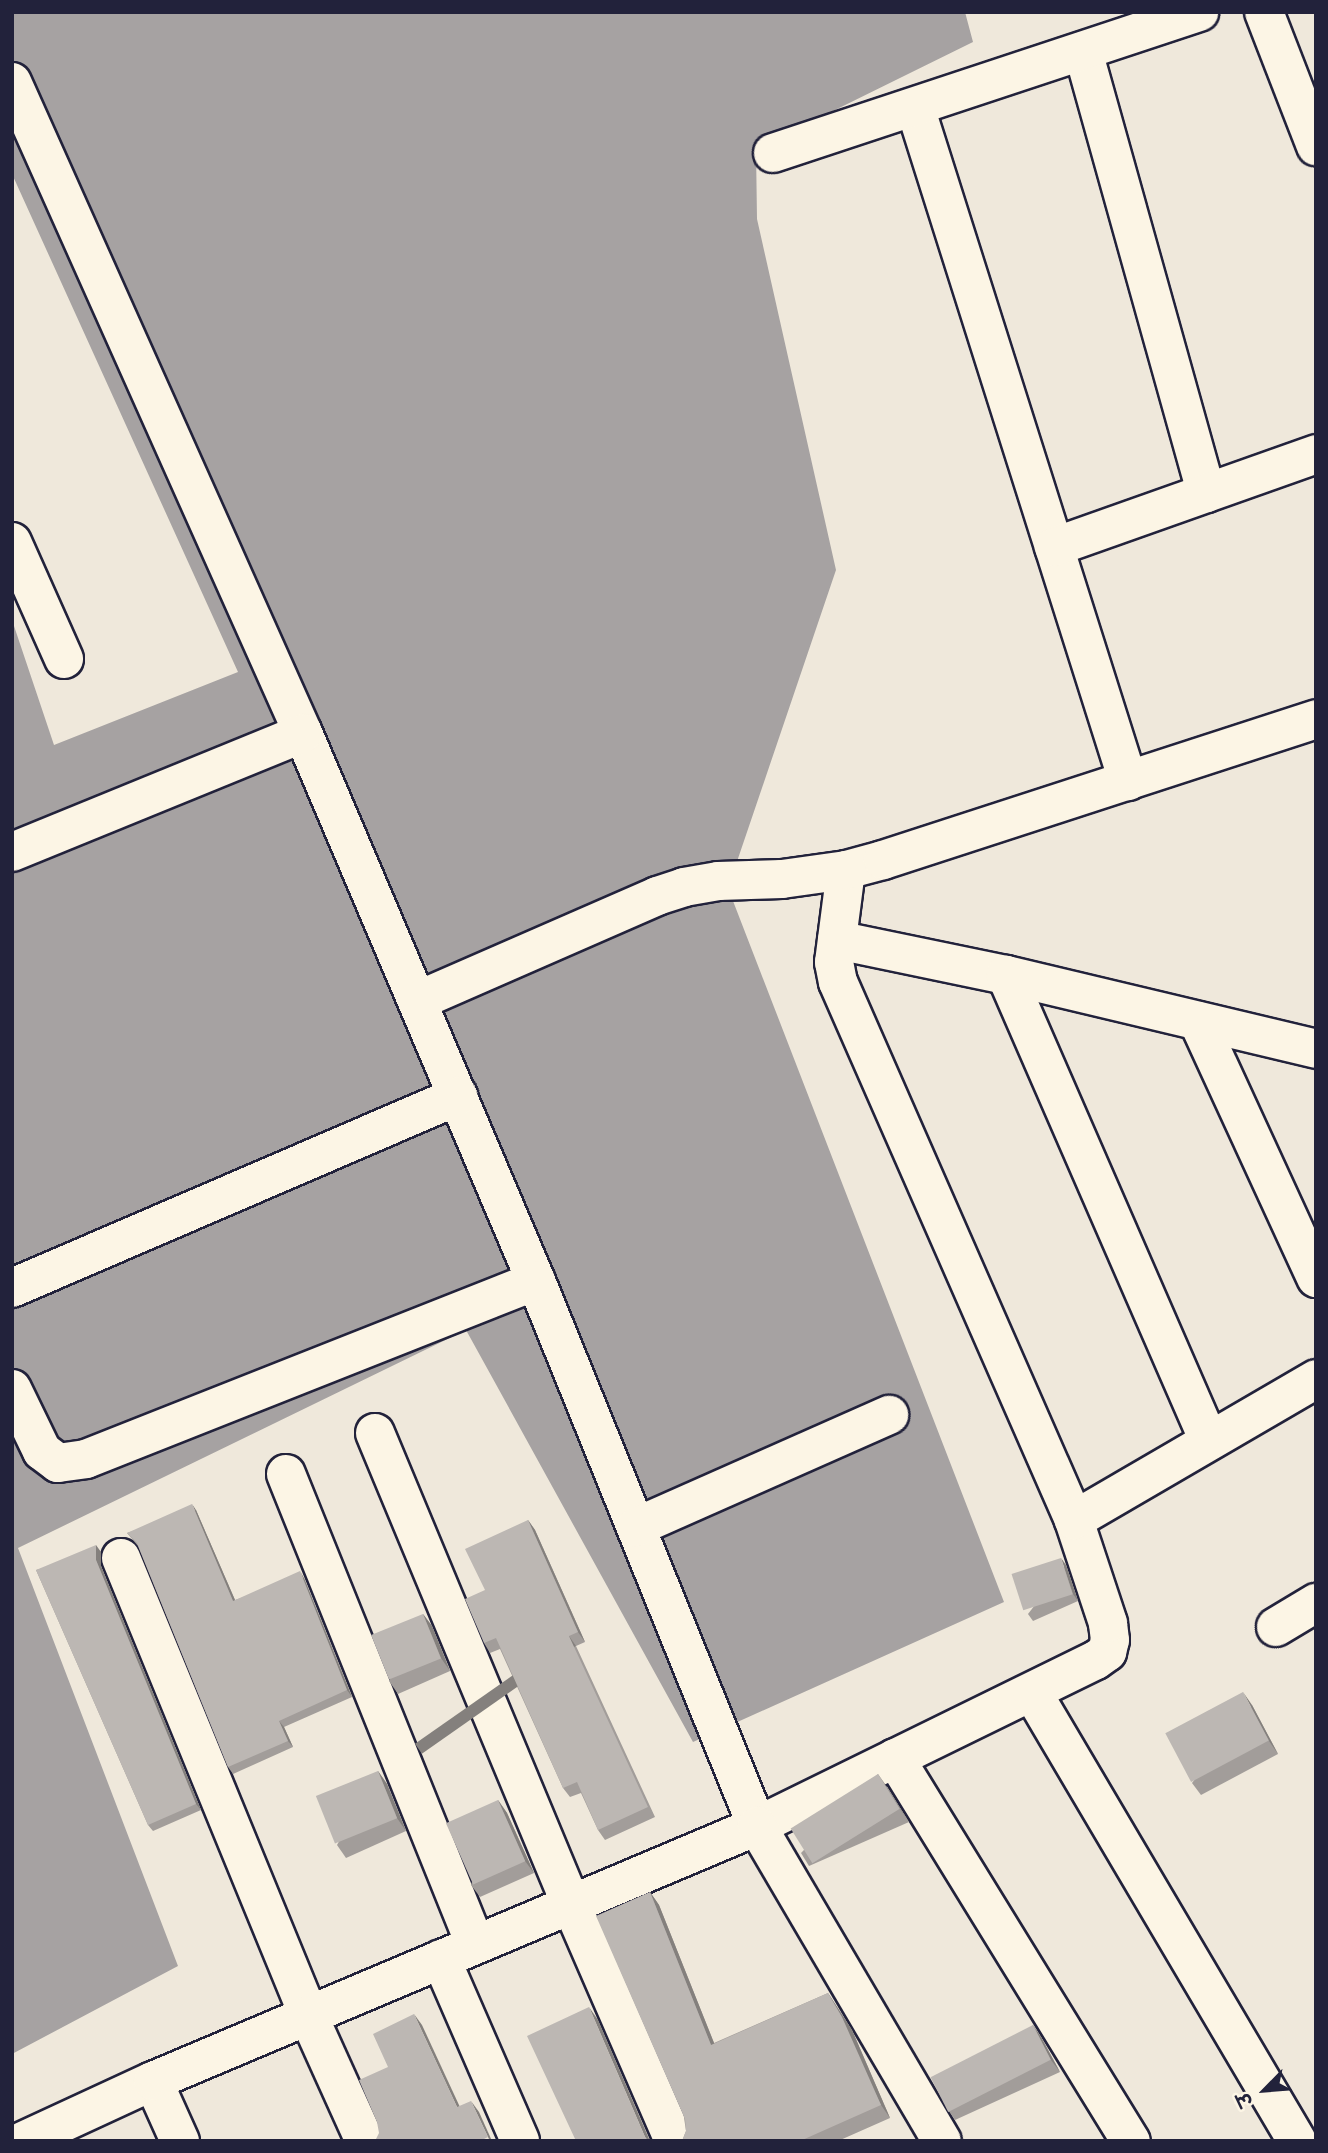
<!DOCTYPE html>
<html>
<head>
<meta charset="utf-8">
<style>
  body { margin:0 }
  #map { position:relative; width:1328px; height:2153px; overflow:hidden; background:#efe8db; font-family:"Architects Daughter","Playpen Sans Deva",sans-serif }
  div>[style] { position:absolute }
  .water>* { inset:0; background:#a6a2a2 }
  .roads { filter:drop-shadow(2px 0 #22223b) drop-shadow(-2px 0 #22223b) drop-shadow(0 2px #22223b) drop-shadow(0 -2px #22223b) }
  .minor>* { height:38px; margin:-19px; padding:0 19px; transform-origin:19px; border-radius:19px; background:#fcf5e5 }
  .wall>* { inset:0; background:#a29d9a }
  .shaded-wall>* { inset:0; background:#84807d; transform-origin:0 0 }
  .building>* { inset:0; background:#bcb7b3; transform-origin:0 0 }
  span { translate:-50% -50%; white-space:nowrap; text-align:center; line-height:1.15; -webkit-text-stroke:6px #fcf5e5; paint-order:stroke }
  .frame { position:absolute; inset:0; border:14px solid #22223b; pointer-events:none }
  .north { position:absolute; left:1230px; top:2055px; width:70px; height:70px; -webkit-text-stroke:5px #fcf5e5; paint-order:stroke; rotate:245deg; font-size:19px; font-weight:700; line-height:28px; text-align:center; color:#22223b }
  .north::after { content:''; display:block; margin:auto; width:24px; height:32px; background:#22223b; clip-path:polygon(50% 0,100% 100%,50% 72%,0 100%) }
</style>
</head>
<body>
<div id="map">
  <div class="water">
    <div style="clip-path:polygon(12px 12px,965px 12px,973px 42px,756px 149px,757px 219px,836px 570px,728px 888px,1004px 1602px,693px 1742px,466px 1330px,18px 1548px,178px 1966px,12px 2054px,12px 620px,54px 745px,238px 672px,12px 174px)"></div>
  </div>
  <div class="roads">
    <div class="minor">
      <div style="left:1264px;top:12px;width:144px;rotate:68.8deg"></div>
      <div style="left:1083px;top:51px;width:459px;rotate:74.4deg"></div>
      <div style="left:12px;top:82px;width:713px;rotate:65.92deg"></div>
      <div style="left:303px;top:733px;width:595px;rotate:66.97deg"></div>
      <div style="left:536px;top:1281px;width:588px;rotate:67.93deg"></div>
      <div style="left:757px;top:1826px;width:377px;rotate:-26.1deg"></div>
      <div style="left:1096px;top:1660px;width:14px;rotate:-36deg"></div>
      <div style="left:1107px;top:1652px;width:12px;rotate:-76deg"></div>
      <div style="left:1110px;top:1640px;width:17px;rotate:-97deg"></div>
      <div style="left:1108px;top:1623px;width:108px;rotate:-108.3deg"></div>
      <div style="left:915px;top:107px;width:707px;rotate:72.46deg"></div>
      <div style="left:773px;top:153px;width:449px;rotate:-18.3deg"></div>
      <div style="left:12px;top:542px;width:128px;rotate:66deg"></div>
      <div style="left:1054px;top:547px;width:278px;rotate:-19.5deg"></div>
      <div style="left:12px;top:852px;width:314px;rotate:-22.2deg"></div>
      <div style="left:846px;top:870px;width:93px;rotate:97.4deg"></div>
      <div style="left:834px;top:962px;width:20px;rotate:79deg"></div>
      <div style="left:838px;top:982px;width:587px;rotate:66.31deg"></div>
      <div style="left:1074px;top:1520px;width:280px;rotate:-30.2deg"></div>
      <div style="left:837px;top:940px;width:173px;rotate:11.7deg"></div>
      <div style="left:1006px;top:975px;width:319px;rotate:13.4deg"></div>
      <div style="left:1006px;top:975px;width:508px;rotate:66.46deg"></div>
      <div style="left:417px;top:1001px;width:262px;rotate:-23.6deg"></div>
      <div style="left:657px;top:896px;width:28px;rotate:-18deg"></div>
      <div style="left:684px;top:887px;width:35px;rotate:-10deg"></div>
      <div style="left:718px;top:881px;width:64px;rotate:-1.8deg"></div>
      <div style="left:782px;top:879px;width:65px;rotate:-8deg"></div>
      <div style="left:846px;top:870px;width:38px;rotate:-15deg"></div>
      <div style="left:883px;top:860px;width:455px;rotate:-18deg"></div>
      <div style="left:1198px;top:1021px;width:283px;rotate:65.3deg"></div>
      <div style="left:12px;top:1288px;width:486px;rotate:-23.3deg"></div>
      <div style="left:12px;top:1389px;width:69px;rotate:64.2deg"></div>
      <div style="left:42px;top:1451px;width:20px;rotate:37deg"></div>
      <div style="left:58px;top:1463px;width:28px;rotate:-8deg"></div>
      <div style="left:86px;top:1459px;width:484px;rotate:-21.6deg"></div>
      <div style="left:375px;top:1433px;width:510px;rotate:67.41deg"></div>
      <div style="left:571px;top:1904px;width:258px;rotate:66.5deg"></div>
      <div style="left:286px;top:1474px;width:507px;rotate:68.09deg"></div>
      <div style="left:636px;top:1527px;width:277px;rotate:-23.9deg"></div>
      <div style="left:121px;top:1558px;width:494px;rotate:67.7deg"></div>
      <div style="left:308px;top:2015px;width:138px;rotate:65.7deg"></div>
      <div style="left:1276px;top:1627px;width:47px;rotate:-31deg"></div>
      <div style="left:1032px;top:1692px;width:521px;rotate:59.45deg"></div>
      <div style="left:895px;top:1758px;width:450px;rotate:58.4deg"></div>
      <div style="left:441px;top:1959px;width:198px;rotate:66.5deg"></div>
      <div style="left:153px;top:2081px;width:66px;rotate:65.8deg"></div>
      <div style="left:23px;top:2141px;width:143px;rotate:-24.8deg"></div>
      <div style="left:153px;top:2081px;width:656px;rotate:-22.89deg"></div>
      <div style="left:757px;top:1826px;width:365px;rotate:59.6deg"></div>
    </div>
  </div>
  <div class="wall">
    <div style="clip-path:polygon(196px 1510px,235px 1600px,304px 1578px,352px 1697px,284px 1727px,293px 1747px,233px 1774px,228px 1767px,138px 1546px,127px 1533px)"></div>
    <div style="clip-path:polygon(528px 1520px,535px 1530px,585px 1642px,576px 1646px,655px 1817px,605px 1840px,598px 1830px,581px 1793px,570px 1797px,563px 1788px,500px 1649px,490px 1653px,484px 1643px,485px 1590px)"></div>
    <div style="clip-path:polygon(101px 1552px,101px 1566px,201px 1810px,153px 1831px,148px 1825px,36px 1570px)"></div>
    <div style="clip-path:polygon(1066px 1565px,1078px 1601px,1033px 1621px,1028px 1614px)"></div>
    <div style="clip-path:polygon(423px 1614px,432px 1626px,450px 1671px,398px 1694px,389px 1681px)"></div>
    <div style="clip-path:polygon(1252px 1705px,1278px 1754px,1201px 1795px,1192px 1783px)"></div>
    <div style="clip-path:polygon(378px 1771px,387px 1784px,406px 1831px,346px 1858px,337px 1845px)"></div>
    <div style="clip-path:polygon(878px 1774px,909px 1822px,809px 1866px,801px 1853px)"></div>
    <div style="clip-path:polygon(498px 1800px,507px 1813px,534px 1873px,480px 1897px,471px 1885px)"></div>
    <div style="clip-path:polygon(650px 1892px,659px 1905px,714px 2043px,828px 1993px,852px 2030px,890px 2118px,838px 2141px,682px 2141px,686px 2131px)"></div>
    <div style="clip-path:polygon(1033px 2025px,1041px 2037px,1060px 2072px,955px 2120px,946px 2107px)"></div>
  </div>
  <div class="shaded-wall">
    <div style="clip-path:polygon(192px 1504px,196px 1510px,238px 1607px,233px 1601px)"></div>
    <div style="clip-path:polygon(528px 1520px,535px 1530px,585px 1642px,578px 1632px)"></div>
    <div style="clip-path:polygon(96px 1545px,101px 1552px,101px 1566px,201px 1810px,196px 1804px,96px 1560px)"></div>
    <div style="clip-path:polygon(1061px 1558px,1066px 1565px,1078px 1601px,1073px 1594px)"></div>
    <div style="clip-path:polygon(300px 1571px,304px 1578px,352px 1697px,347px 1690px)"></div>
    <div style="clip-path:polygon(423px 1614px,432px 1626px,450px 1671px,441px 1658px)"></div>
    <div style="left:569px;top:1636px;width:12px;height:188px;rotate:55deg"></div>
    <div style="clip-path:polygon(1243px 1692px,1252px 1705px,1278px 1754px,1269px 1741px)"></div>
    <div style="clip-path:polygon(279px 1721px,284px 1727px,293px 1747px,288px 1741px)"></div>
    <div style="clip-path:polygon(378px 1771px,387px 1784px,406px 1831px,397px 1818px)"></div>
    <div style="clip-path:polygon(878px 1774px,887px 1787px,909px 1822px,900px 1809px)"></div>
    <div style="clip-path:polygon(498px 1800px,507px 1813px,534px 1873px,525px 1861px)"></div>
    <div style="clip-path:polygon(650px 1892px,659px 1905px,720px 2058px,711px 2045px)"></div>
    <div style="clip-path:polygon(828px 1993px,852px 2030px,890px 2118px,881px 2105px)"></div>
    <div style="clip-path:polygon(589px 2007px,598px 2020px,650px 2141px,648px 2141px,645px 2137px)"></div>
    <div style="clip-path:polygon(414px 2014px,422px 2025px,465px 2118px,457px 2107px)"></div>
    <div style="clip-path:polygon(1033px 2025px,1041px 2037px,1060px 2072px,1051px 2060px)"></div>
    <div style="clip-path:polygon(471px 2101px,479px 2112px,492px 2141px,490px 2141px,488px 2137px)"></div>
  </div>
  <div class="building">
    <div style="clip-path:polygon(192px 1504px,233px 1601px,300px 1571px,347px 1690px,279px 1721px,288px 1741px,228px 1767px,137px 1543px,127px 1533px)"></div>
    <div style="clip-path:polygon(528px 1520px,578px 1632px,569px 1636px,648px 1807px,598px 1830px,577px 1782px,563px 1788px,496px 1638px,484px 1643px,465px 1599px,485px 1590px,465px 1549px)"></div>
    <div style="clip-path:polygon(96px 1545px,96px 1560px,196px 1804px,148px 1825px,36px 1570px)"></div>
    <div style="left:1061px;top:1558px;width:38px;height:52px;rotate:72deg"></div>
    <div style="left:423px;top:1614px;width:48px;height:56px;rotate:68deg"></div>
    <div style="left:1243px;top:1692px;width:55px;height:88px;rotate:62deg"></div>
    <div style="left:378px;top:1771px;width:51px;height:67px;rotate:68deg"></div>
    <div style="left:878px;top:1774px;width:41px;height:103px;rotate:58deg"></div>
    <div style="left:498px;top:1800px;width:67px;height:57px;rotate:66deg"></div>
    <div style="clip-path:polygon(650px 1892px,711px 2045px,828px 1993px,842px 2017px,881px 2105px,800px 2141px,682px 2141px,686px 2131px,685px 2119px,596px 1916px)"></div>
    <div style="clip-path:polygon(589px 2007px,645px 2137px,648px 2141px,576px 2141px,527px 2036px)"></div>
    <div style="clip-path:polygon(414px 2014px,457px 2107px,471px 2101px,488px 2137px,480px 2141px,375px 2141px,379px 2133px,377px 2122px,359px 2080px,388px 2067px,373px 2034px)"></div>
    <div style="left:1033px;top:2025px;width:39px;height:115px;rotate:63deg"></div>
  </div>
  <div class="frame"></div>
  <div class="north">उ</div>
</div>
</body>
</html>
